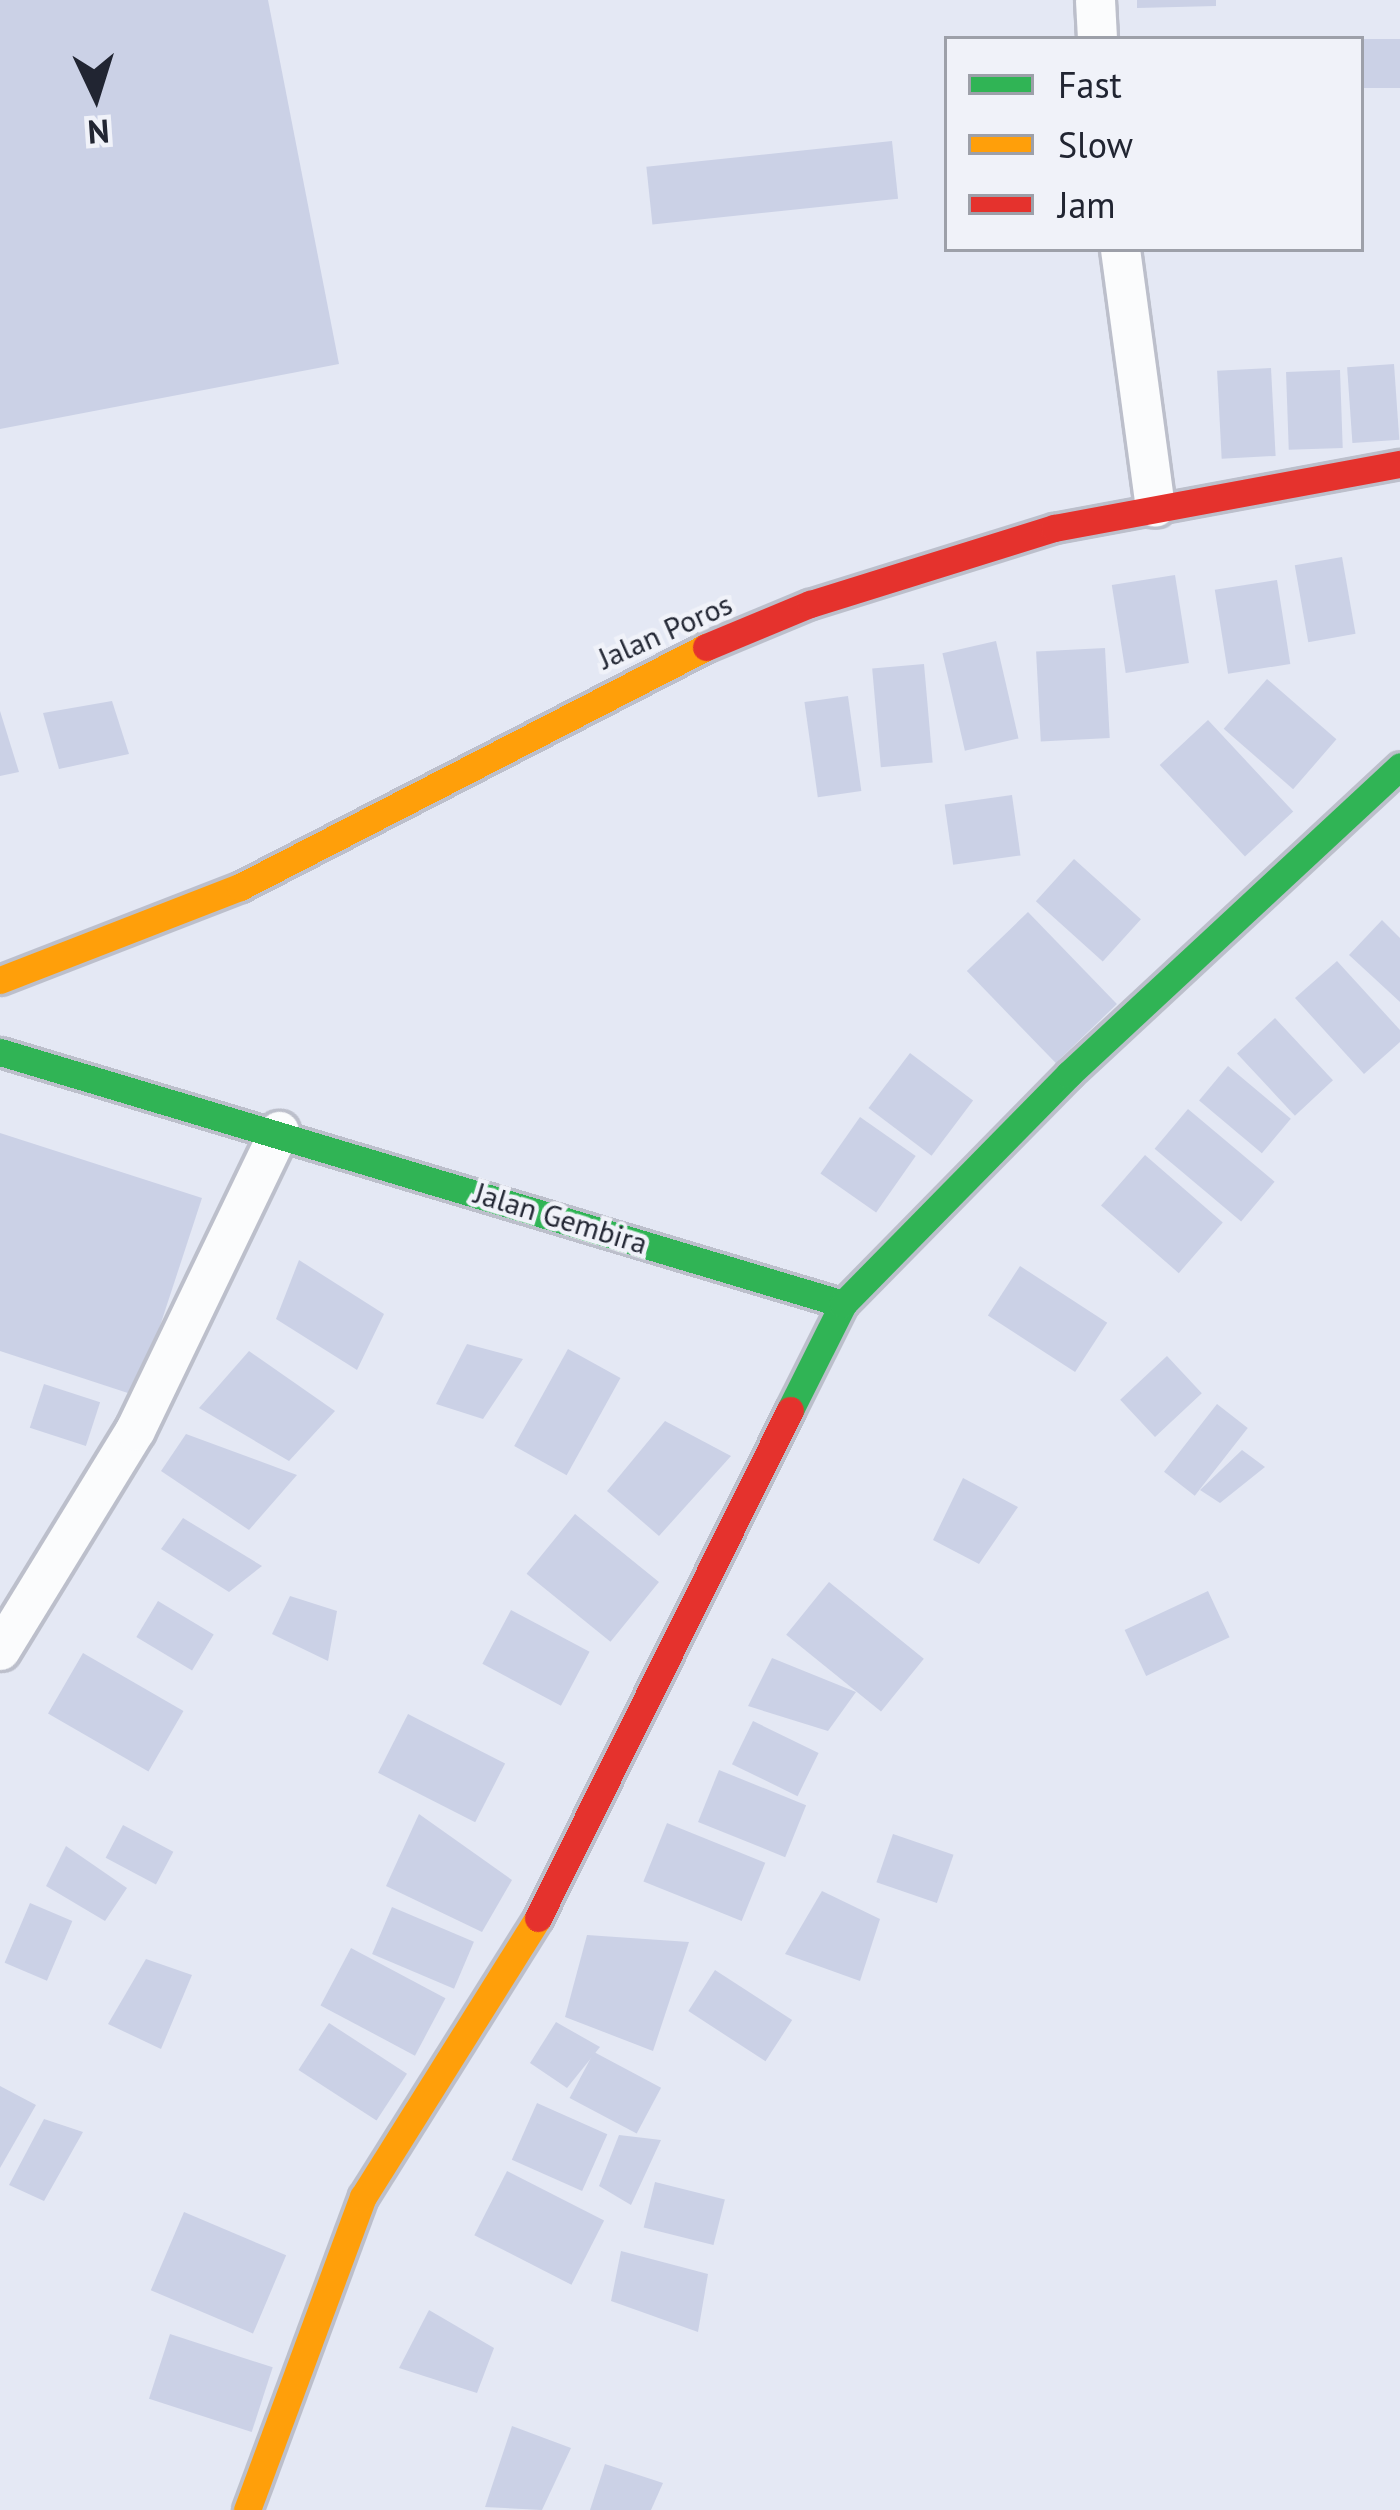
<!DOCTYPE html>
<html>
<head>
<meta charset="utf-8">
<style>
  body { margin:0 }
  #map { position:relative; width:1400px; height:2510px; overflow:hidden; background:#e4e8f4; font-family:"PT Sans",sans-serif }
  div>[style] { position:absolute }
  .building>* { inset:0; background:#cbd1e6; transform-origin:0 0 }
  .roads { filter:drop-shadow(3px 0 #bcbfcb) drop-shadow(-3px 0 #bcbfcb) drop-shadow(0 3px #bcbfcb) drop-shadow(0 -3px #bcbfcb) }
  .street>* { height:39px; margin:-19.5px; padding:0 19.5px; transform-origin:19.5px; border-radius:19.5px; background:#fbfcfd }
  .fast>* { height:27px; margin:-13.5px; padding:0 13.5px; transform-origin:13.5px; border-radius:13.5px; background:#30b455 }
  .slow>* { height:27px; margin:-13.5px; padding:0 13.5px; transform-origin:13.5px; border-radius:13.5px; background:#ff9f0a }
  .jam>* { height:27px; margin:-13.5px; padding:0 13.5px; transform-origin:13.5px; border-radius:13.5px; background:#e5322d }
  span { translate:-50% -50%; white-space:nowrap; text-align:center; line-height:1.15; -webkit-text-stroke:9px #f0f2f9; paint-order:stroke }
  .street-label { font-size:30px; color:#212532 }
  .legend { position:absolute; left:944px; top:36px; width:420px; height:216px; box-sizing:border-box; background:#f0f2f9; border:3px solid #9da0a9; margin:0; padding:15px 21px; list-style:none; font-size:36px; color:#212532 }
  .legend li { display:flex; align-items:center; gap:24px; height:60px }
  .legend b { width:60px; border:3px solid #9da0a9 }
  .north { position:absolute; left:36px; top:36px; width:120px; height:120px; -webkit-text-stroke:9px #f0f2f9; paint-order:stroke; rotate:176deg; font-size:33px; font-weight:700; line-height:48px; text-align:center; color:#212532 }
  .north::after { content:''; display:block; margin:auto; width:42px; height:54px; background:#212532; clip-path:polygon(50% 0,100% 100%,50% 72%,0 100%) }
</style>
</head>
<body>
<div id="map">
  <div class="building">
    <div style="clip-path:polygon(0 0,268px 0,339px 364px,0 429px)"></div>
    <div style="clip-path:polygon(1137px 0,1216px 0,1216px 6px,1137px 8px)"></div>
    <div style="left:1400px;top:39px;width:49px;height:39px;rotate:90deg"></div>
    <div style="left:892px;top:141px;width:58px;height:247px;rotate:84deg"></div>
    <div style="left:1394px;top:364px;width:76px;height:47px;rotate:86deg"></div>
    <div style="left:1271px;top:368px;width:88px;height:54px;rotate:87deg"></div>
    <div style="left:1340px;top:370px;width:78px;height:54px;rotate:88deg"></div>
    <div style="left:1342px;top:557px;width:78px;height:48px;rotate:80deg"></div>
    <div style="left:1175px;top:575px;width:89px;height:64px;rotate:81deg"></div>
    <div style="left:1277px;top:580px;width:85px;height:63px;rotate:81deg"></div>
    <div style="left:996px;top:641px;width:100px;height:55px;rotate:77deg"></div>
    <div style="left:1105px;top:648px;width:90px;height:69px;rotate:87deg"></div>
    <div style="left:924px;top:664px;width:99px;height:52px;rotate:85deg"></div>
    <div style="left:1267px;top:679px;width:92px;height:66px;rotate:41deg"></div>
    <div style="left:848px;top:696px;width:96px;height:44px;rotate:82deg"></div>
    <div style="clip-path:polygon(112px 701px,129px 754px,59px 769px,43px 713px)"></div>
    <div style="clip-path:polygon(0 711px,19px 772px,0 776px)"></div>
    <div style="left:1208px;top:720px;width:125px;height:66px;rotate:47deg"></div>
    <div style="left:1012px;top:795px;width:61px;height:68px;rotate:82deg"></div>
    <div style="left:1074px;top:859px;width:90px;height:57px;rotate:42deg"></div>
    <div style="left:1028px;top:912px;width:128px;height:85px;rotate:46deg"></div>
    <div style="clip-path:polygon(1382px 920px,1400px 938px,1400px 1002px,1349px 955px)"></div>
    <div style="clip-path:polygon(1337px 961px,1400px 1030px,1400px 1042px,1364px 1074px,1295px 998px)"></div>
    <div style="left:1275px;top:1018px;width:85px;height:52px;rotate:47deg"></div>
    <div style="left:910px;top:1053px;width:79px;height:69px;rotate:37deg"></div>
    <div style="left:1228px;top:1066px;width:82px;height:45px;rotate:40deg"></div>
    <div style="left:1188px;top:1109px;width:113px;height:52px;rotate:40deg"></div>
    <div style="left:860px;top:1117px;width:68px;height:69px;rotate:35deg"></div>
    <div style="clip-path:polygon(0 1133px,202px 1198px,137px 1396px,0 1351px)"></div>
    <div style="left:1145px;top:1155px;width:103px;height:67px;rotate:41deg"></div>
    <div style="clip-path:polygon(299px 1260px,384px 1314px,357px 1370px,276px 1319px)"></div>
    <div style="left:1020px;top:1266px;width:104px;height:59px;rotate:33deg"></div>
    <div style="clip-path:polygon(467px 1344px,523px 1359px,483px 1419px,436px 1404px)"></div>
    <div style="left:568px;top:1349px;width:60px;height:111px;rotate:29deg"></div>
    <div style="clip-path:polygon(249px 1351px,335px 1411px,289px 1461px,199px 1408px)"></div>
    <div style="left:1167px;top:1356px;width:51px;height:64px;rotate:47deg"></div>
    <div style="left:44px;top:1384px;width:59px;height:46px;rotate:18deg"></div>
    <div style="left:1217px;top:1404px;width:39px;height:86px;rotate:38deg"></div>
    <div style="clip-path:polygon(665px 1421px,731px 1456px,659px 1536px,607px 1491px)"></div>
    <div style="clip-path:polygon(186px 1434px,297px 1475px,249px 1530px,161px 1471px)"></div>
    <div style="clip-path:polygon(1242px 1450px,1265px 1467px,1220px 1503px,1200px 1490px)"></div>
    <div style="clip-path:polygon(963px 1478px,1018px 1507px,979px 1564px,933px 1540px)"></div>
    <div style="left:575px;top:1514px;width:108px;height:77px;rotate:39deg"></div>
    <div style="clip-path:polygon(183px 1518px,262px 1566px,229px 1592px,161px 1549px)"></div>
    <div style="left:829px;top:1582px;width:122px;height:68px;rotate:39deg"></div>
    <div style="left:1208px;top:1591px;width:51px;height:92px;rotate:65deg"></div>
    <div style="clip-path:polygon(290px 1596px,337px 1611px,328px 1661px,272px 1634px)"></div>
    <div style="left:158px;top:1601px;width:65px;height:42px;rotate:31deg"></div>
    <div style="left:511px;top:1610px;width:89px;height:61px;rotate:28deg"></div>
    <div style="left:83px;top:1653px;width:116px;height:70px;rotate:30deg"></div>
    <div style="clip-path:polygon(772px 1658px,856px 1692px,828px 1731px,748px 1706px)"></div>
    <div style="left:408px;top:1714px;width:109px;height:66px;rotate:27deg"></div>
    <div style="left:753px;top:1721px;width:73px;height:48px;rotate:26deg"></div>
    <div style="left:719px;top:1770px;width:94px;height:56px;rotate:22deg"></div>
    <div style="clip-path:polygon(419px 1814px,512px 1880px,482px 1932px,386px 1886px)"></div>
    <div style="left:667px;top:1823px;width:106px;height:63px;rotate:22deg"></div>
    <div style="left:123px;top:1825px;width:57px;height:37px;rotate:28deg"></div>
    <div style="left:893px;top:1834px;width:64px;height:51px;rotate:19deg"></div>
    <div style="clip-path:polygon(66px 1846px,127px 1888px,105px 1921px,46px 1886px)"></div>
    <div style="clip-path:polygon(822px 1891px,880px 1919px,860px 1981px,785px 1954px)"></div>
    <div style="left:30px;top:1903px;width:46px;height:65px;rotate:23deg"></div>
    <div style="left:392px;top:1907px;width:89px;height:51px;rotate:23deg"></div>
    <div style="clip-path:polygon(587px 1935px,689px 1942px,653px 2051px,565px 2017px)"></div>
    <div style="left:351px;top:1948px;width:107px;height:65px;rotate:28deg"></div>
    <div style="clip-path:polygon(146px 1959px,192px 1975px,161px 2049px,108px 2024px)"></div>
    <div style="left:715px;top:1970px;width:92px;height:49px;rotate:33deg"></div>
    <div style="clip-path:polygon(556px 2022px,600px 2047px,567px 2088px,530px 2063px)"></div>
    <div style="left:329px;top:2023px;width:93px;height:56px;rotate:33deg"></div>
    <div style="left:594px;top:2052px;width:76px;height:52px;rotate:28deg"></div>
    <div style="clip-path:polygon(0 2086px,36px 2105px,0 2168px)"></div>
    <div style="left:537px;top:2103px;width:77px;height:62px;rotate:24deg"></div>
    <div style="clip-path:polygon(44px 2119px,83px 2132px,44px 2201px,9px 2185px)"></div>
    <div style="clip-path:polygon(619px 2135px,661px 2140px,631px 2205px,599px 2186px)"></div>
    <div style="left:507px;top:2171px;width:109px;height:72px;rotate:27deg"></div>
    <div style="left:655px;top:2182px;width:72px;height:47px;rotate:14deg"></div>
    <div style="left:184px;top:2212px;width:111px;height:85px;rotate:23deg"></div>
    <div style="clip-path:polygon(621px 2251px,708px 2274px,698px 2332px,611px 2301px)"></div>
    <div style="clip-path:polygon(429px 2310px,494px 2348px,477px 2393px,399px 2368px)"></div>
    <div style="left:170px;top:2334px;width:108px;height:68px;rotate:18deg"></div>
    <div style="clip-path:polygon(512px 2426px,571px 2448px,542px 2510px,485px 2507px)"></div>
    <div style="clip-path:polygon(605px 2464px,663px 2483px,651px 2510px,590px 2510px)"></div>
  </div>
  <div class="roads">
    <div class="street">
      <div style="left:1095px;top:0;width:39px;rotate:87deg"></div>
      <div style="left:1120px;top:249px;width:260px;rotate:82.3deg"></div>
      <div style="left:0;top:1650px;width:258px;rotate:-58.5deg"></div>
      <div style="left:135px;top:1430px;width:332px;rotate:-64.3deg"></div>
    </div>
    <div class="fast">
      <div style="left:0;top:1052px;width:880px;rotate:16.64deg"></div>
      <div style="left:790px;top:1410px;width:119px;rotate:-63.4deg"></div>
      <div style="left:843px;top:1304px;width:322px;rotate:-45.5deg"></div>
      <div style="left:1069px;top:1074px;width:452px;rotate:-42.9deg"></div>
    </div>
    <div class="slow">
      <div style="left:0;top:980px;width:257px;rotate:-21.2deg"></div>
      <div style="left:240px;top:887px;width:524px;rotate:-27.25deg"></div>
      <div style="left:247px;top:2510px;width:334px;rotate:-69.7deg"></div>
      <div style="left:363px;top:2197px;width:329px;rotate:-57.9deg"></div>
    </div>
    <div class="jam">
      <div style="left:706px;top:647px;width:113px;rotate:-22.5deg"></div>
      <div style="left:810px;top:604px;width:256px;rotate:-17.3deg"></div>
      <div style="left:1054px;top:528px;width:352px;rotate:-10.5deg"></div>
      <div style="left:538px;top:1918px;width:567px;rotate:-63.62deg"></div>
    </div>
  </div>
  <div class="street-label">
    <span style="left:665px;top:631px;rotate:-24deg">Jalan Poros</span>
    <span style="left:561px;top:1218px;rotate:17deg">Jalan Gembira</span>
  </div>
  <ul class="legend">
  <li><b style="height:15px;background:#30b455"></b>Fast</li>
  <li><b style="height:15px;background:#ff9f0a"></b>Slow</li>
  <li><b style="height:15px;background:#e5322d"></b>Jam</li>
  </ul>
  <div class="north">N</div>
</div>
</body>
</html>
